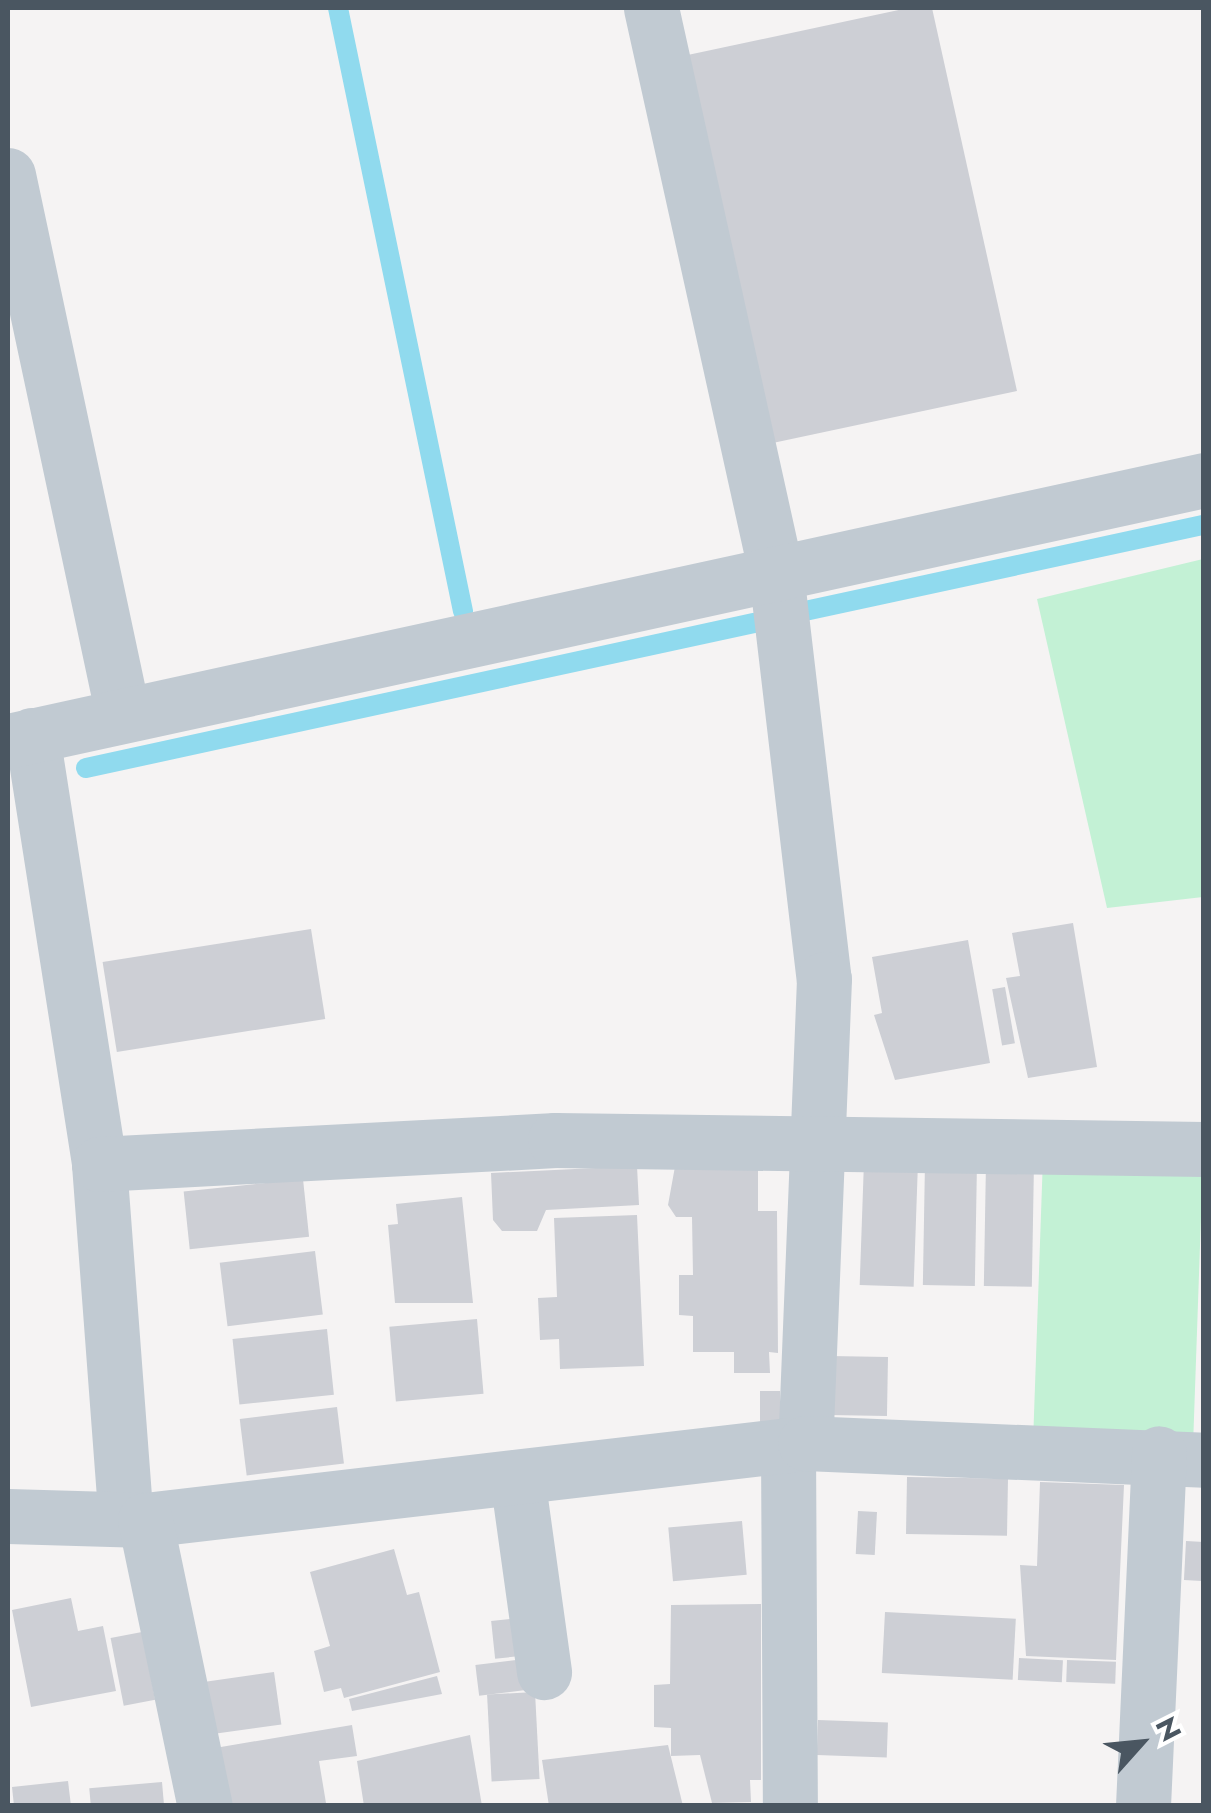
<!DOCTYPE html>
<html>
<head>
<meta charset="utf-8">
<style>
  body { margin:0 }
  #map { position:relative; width:1211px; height:1813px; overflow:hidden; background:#f5f3f3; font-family:Jost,sans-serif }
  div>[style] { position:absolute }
  .green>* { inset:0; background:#c3f1d5; transform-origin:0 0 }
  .stream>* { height:20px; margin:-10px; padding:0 10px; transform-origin:10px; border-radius:10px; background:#90daee }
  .building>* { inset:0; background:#cdcfd5; transform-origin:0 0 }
  .minor>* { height:55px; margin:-27.5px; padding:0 27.5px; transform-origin:27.5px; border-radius:27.5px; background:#c1cad2 }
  span { translate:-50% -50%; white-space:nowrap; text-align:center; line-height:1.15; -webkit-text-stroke:8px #fff; paint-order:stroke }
  .frame { position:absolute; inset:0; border:10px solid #4a5661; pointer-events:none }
  .north { position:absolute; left:1091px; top:1693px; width:100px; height:100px; -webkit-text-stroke:8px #fff; paint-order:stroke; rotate:63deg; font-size:28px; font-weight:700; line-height:40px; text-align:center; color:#4a5661 }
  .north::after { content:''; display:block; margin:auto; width:35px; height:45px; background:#4a5661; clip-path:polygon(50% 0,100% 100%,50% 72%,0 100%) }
</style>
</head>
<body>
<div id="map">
  <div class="green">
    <div style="clip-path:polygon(1203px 559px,1203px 897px,1107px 908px,1037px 599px)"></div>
    <div style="left:1043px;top:1157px;width:160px;height:274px;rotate:2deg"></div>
  </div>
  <div class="stream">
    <div style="left:338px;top:8px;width:616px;rotate:78.29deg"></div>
    <div style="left:805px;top:611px;width:408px;rotate:-12.2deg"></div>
    <div style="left:86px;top:768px;width:684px;rotate:-12.25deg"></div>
  </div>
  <div class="building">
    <div style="clip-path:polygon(908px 8px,932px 8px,1017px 391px,768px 444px,683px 56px)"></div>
    <div style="clip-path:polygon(1073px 923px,1097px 1067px,1028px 1078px,1006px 978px,1020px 976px,1012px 933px)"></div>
    <div style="left:311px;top:929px;width:91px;height:211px;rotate:81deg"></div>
    <div style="clip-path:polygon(968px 940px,990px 1063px,895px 1080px,874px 1015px,882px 1013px,872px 957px)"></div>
    <div style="left:1005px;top:987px;width:57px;height:13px;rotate:80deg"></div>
    <div style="clip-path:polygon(676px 1161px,758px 1162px,758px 1211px,777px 1211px,778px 1353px,769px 1352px,770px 1373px,734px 1373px,734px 1352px,693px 1352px,693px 1316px,679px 1315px,679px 1275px,693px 1275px,692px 1217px,676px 1217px,668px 1205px)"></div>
    <div style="left:864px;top:1161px;width:54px;height:124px;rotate:2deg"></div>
    <div style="left:925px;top:1162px;width:52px;height:123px;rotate:1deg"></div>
    <div style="left:986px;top:1162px;width:48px;height:124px;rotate:1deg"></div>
    <div style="clip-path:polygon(637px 1166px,639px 1205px,546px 1210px,537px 1231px,502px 1231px,493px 1220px,491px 1173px)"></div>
    <div style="left:303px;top:1179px;width:58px;height:120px;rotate:84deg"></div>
    <div style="clip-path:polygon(462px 1197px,473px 1303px,395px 1303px,388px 1225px,398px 1224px,396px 1204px)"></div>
    <div style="clip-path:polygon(637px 1215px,644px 1366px,560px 1369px,559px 1339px,540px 1340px,538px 1298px,557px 1297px,554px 1218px)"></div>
    <div style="left:315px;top:1251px;width:64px;height:96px;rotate:83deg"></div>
    <div style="left:477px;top:1319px;width:75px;height:88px;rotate:85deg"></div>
    <div style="left:327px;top:1329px;width:66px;height:95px;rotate:84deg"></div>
    <div style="left:830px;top:1356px;width:58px;height:59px;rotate:1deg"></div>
    <div style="left:760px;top:1391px;width:20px;height:31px"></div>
    <div style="left:337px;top:1407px;width:57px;height:98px;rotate:83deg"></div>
    <div style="left:907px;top:1477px;width:101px;height:57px;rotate:1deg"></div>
    <div style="clip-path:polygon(1040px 1482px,1124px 1485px,1116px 1660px,1026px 1656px,1020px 1565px,1037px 1566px)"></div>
    <div style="left:858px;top:1511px;width:19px;height:43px;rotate:3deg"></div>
    <div style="left:742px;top:1521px;width:54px;height:74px;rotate:85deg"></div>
    <div style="left:1186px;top:1541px;width:18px;height:39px;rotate:3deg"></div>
    <div style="clip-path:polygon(394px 1549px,407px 1595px,419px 1592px,440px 1672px,344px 1698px,341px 1688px,324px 1692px,314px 1651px,330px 1646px,310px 1572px)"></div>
    <div style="clip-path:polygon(71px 1598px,78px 1631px,103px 1626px,116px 1691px,31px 1707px,12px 1610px)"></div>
    <div style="clip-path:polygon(761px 1604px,761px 1780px,750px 1780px,751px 1802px,712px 1803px,700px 1755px,671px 1756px,671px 1728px,654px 1727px,654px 1685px,670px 1684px,671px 1605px)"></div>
    <div style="left:885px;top:1612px;width:131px;height:61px;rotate:3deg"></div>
    <div style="left:519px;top:1618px;width:38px;height:28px;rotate:84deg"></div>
    <div style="left:142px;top:1632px;width:69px;height:32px;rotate:79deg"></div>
    <div style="left:1019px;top:1658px;width:44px;height:22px;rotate:3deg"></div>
    <div style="left:524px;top:1659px;width:31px;height:49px;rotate:83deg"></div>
    <div style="left:1067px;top:1660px;width:49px;height:22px;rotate:2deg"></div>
    <div style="left:274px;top:1672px;width:53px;height:71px;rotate:82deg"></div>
    <div style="clip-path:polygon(437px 1676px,442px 1694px,352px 1711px,349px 1699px)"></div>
    <div style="left:535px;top:1692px;width:87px;height:48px;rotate:87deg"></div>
    <div style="left:818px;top:1720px;width:70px;height:35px;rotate:2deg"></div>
    <div style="clip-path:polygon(352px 1725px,357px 1756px,319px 1761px,326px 1803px,226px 1806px,215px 1748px)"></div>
    <div style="clip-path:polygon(470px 1735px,482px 1806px,364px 1806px,357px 1761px)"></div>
    <div style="clip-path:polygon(668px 1745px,683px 1806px,549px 1806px,542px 1760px)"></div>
    <div style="clip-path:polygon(68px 1781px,71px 1806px,14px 1806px,12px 1787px)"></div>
    <div style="left:162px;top:1782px;width:24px;height:73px;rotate:85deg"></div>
  </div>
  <div class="minor">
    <div style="left:651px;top:8px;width:579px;rotate:77.52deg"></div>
    <div style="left:776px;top:573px;width:409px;rotate:83.3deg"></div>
    <div style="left:824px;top:979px;width:464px;rotate:92.3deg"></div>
    <div style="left:8px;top:175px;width:552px;rotate:77.98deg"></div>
    <div style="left:32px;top:735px;width:434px;rotate:81.1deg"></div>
    <div style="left:99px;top:1164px;width:356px;rotate:85.7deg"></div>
    <div style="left:8px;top:741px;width:1224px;rotate:-12.31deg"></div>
    <div style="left:99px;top:1164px;width:457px;rotate:-3deg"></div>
    <div style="left:555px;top:1140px;width:649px;rotate:0.79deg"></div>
    <div style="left:788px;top:1445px;width:361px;rotate:89.7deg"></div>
    <div style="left:517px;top:1477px;width:197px;rotate:82.1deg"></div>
    <div style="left:8px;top:1516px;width:137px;rotate:1.7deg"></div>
    <div style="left:145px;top:1520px;width:664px;rotate:-6.65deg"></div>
    <div style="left:805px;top:1443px;width:399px;rotate:2.4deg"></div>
    <div style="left:145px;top:1520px;width:292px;rotate:78.2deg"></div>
    <div style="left:1143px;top:1806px;width:353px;rotate:-87.4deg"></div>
  </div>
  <div class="frame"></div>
  <div class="north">N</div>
</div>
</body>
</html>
